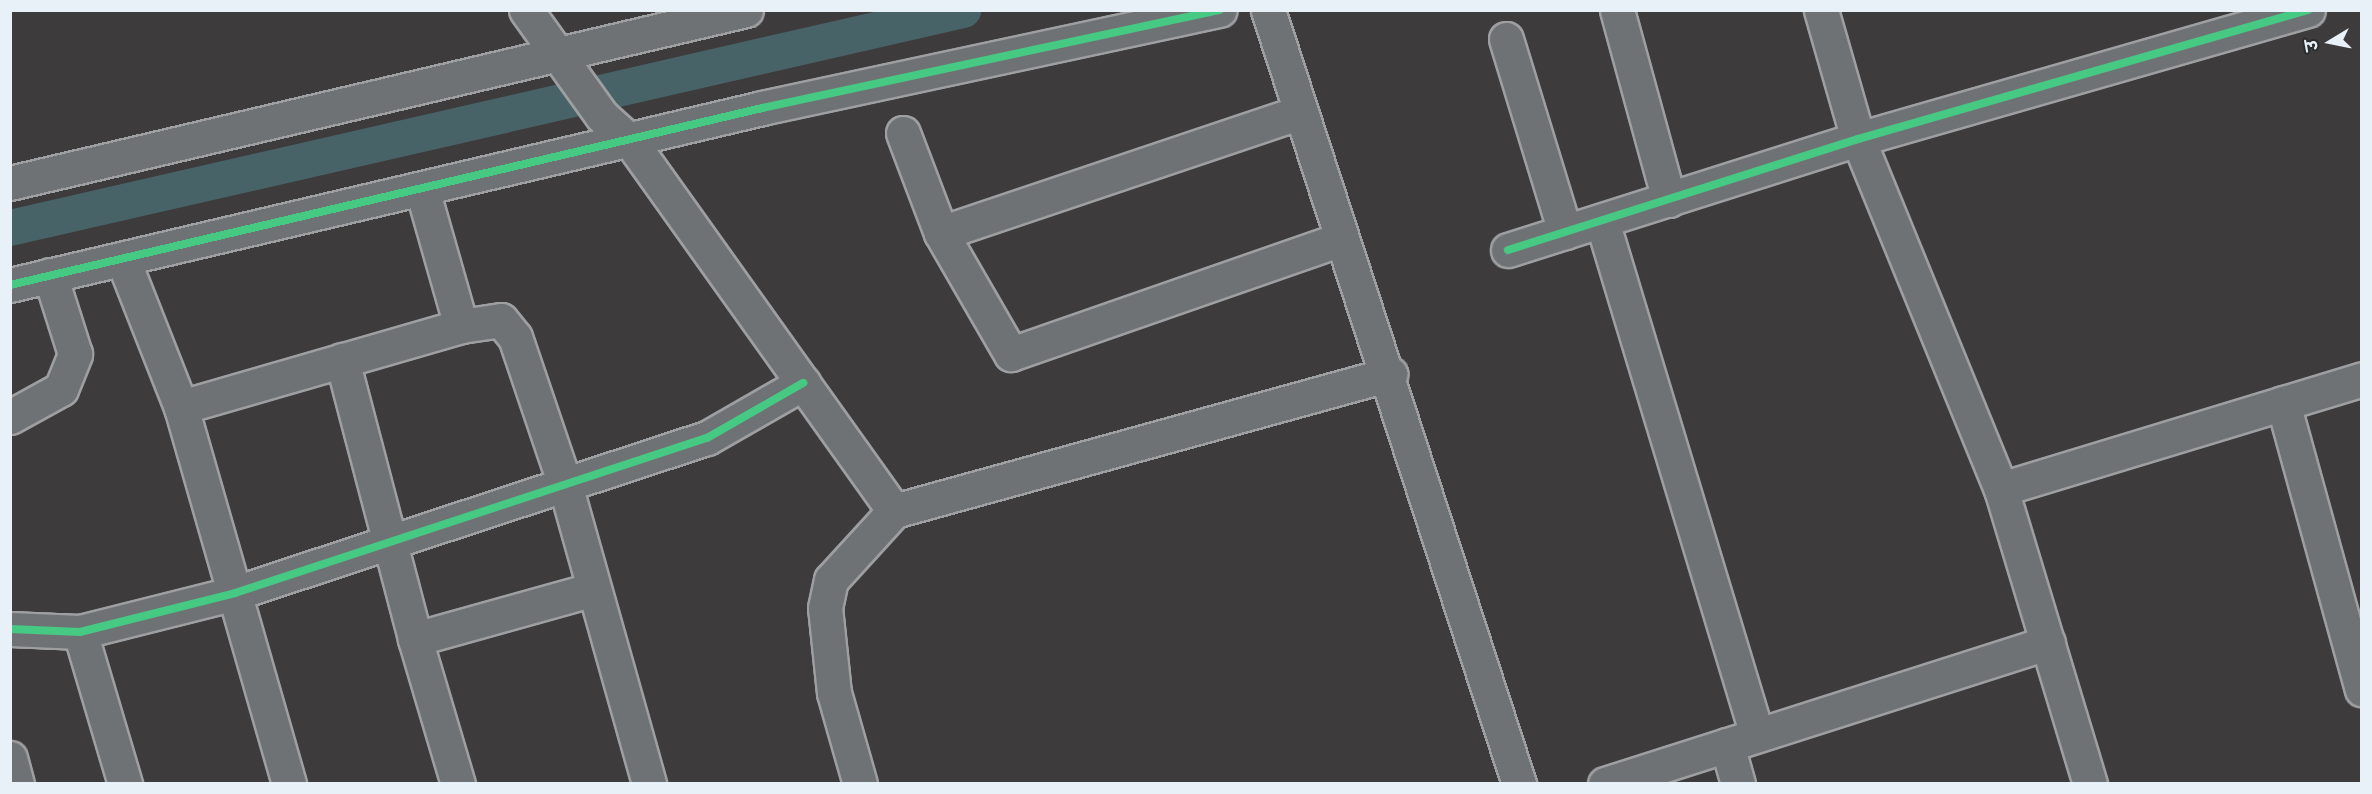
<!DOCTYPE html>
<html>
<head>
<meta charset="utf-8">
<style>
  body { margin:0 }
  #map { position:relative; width:2372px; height:794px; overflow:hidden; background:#3d3b3c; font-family:Sriracha,"Playpen Sans Deva",sans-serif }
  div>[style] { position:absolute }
  .canal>* { height:36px; margin:-18px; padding:0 18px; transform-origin:18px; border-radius:18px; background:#486367 }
  .roads { filter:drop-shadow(2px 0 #9e9fa1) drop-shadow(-2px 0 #9e9fa1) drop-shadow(0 2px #9e9fa1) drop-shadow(0 -2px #9e9fa1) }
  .minor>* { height:33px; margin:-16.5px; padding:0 16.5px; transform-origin:16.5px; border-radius:16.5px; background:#6f7275 }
  .tertiary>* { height:33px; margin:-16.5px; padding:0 16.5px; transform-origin:16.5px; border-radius:16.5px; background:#6f7275 }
  .cycleway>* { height:8px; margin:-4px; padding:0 4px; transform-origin:4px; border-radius:4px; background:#46c982 }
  span { translate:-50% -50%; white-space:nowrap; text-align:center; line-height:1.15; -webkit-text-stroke:4.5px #2a2d2e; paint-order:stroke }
  .frame { position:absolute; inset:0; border:12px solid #e8f1f8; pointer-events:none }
  .north { position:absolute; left:2300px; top:12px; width:60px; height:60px; -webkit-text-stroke:4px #2a2d2e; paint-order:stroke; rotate:260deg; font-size:16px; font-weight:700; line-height:24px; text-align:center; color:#e8f1f8 }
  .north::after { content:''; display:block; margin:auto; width:21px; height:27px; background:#e8f1f8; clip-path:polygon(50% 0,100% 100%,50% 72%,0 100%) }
</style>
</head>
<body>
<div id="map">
  <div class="canal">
    <div style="left:10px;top:228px;width:978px;rotate:-12.88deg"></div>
  </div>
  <div class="roads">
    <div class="minor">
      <div style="left:526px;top:10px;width:130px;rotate:54.4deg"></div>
      <div style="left:602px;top:116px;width:39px;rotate:42deg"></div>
      <div style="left:631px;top:142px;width:453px;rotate:54.5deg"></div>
      <div style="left:1268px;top:10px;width:814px;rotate:72.03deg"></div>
      <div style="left:1617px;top:10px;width:197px;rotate:74.7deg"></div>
      <div style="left:1821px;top:10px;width:134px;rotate:74deg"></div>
      <div style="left:1858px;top:139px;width:378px;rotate:67.8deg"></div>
      <div style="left:2001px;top:489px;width:308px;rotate:73.2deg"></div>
      <div style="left:1506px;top:39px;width:202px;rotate:73deg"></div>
      <div style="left:903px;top:133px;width:107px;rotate:69.2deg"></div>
      <div style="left:941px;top:233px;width:140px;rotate:60deg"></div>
      <div style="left:1011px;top:354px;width:346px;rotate:-19.2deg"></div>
      <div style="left:10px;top:183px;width:756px;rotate:-13.23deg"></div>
      <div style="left:1602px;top:221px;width:537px;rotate:73.22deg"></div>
      <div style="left:941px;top:233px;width:376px;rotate:-18.6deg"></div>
      <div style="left:1508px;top:250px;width:367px;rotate:-17.6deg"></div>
      <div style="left:1858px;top:139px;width:468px;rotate:-16deg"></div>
      <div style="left:123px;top:260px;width:158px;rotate:68.5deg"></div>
      <div style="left:181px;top:407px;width:392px;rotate:74deg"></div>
      <div style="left:461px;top:326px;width:40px;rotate:-8.5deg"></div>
      <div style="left:501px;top:320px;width:22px;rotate:51deg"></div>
      <div style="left:515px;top:337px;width:159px;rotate:71.3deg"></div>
      <div style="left:566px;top:488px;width:307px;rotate:74.3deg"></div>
      <div style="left:342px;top:360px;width:288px;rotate:75.3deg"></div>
      <div style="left:415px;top:639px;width:183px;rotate:-15.6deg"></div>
      <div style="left:2283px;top:403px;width:297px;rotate:74.6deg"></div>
      <div style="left:181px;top:407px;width:291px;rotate:-16.1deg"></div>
      <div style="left:461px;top:326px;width:142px;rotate:-105.9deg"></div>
      <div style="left:10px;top:417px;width:58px;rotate:-28.8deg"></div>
      <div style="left:61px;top:389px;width:38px;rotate:-68deg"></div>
      <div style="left:75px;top:354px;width:83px;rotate:-107.6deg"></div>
      <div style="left:2001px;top:489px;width:377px;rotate:-16.9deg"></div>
      <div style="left:10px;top:629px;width:70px;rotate:2.5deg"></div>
      <div style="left:80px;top:632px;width:160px;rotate:-14.1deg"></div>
      <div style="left:235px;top:593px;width:497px;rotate:-18.2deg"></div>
      <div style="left:707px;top:438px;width:111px;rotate:-29.8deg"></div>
      <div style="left:80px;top:632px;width:159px;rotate:73.5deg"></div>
      <div style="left:415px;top:639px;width:151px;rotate:73.5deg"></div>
      <div style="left:1727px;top:745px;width:41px;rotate:74.2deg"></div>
      <div style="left:10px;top:758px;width:27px;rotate:75deg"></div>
      <div style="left:860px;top:784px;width:95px;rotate:-105.9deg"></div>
      <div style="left:834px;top:693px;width:85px;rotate:-96deg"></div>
      <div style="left:825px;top:608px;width:29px;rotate:-78deg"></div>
      <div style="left:831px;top:580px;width:93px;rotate:-47.6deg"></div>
      <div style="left:894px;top:511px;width:515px;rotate:-15.44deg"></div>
      <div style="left:1605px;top:784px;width:465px;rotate:-17.7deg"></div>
    </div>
    <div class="tertiary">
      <div style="left:10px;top:285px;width:773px;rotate:-13.24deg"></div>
      <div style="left:762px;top:108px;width:468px;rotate:-12.1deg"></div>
    </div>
  </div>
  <div class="cycleway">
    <div style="left:1508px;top:250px;width:367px;rotate:-17.6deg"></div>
    <div style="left:1858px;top:139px;width:468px;rotate:-16deg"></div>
    <div style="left:10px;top:285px;width:773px;rotate:-13.24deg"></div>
    <div style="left:762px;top:108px;width:468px;rotate:-12.1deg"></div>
    <div style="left:10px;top:629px;width:70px;rotate:2.5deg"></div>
    <div style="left:80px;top:632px;width:160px;rotate:-14.1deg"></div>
    <div style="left:235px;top:593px;width:497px;rotate:-18.2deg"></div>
    <div style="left:707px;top:438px;width:111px;rotate:-29.8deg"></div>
  </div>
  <div class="frame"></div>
  <div class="north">उ</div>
</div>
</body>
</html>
